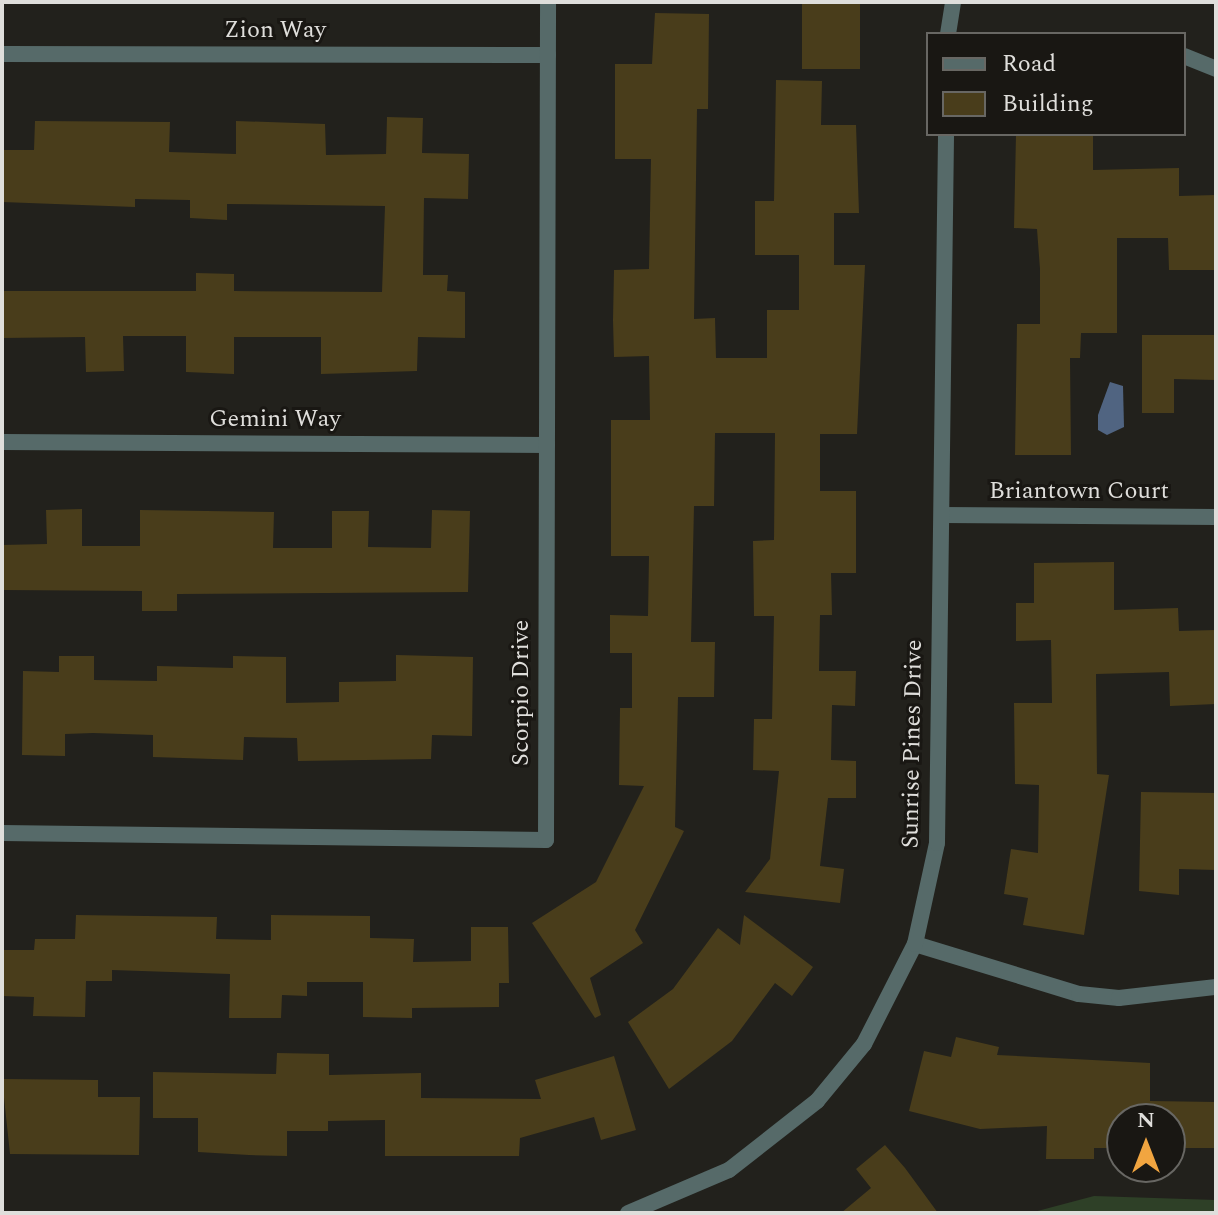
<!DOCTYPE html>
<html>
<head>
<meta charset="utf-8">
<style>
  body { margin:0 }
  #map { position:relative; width:1218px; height:1215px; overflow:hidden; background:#22211c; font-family:Spectral,serif }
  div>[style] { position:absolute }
  .green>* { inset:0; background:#2e4027 }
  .water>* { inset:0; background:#506481 }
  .building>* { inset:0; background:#493d1b; transform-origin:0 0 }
  .minor>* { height:16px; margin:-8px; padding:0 8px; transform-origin:8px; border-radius:8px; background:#566a69 }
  span { translate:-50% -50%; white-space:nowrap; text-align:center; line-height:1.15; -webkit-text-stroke:6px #191713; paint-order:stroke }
  .street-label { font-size:24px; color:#dfdedb }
  .frame { position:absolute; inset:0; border:4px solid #dfdedb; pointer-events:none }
  .legend { position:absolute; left:926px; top:32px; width:260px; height:104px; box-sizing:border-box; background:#191713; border:2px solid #686763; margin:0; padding:10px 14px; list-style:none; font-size:24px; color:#dfdedb }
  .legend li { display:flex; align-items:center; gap:16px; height:40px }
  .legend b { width:40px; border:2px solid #686763 }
  .north { position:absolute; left:1106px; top:1103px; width:80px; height:80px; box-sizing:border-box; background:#191713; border:2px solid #686763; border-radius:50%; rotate:0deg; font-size:22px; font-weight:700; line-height:32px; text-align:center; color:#dfdedb }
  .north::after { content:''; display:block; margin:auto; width:28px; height:36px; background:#f1a540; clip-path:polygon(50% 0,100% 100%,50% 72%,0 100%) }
</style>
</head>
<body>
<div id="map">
  <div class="green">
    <div style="clip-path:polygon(1094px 1196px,1216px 1200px,1216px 1213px,1030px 1213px)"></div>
  </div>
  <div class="water">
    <div style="clip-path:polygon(1110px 382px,1123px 386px,1124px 427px,1107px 435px,1098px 430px,1098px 415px)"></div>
  </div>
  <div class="building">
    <div style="left:802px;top:2px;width:58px;height:67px"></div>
    <div style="clip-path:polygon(655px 13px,709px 14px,708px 109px,697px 109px,694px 319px,715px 318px,716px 358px,767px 358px,767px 310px,799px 310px,799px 255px,755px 255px,755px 201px,774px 201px,776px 80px,822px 81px,821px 125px,856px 125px,859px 213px,834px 213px,834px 265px,865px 265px,857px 434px,820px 434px,820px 491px,856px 491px,856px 573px,831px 573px,832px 615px,820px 615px,819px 671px,856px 671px,855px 706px,832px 705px,831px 760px,856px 761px,856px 798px,828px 798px,820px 866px,844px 869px,840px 903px,745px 892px,770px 859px,779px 771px,753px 770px,754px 719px,772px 719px,774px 616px,754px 616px,753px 541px,774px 540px,775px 433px,715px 433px,714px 506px,694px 506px,691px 642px,715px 642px,714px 697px,678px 697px,675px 827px,684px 831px,635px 930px,643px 943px,590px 978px,601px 1015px,595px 1018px,532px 923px,596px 882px,644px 786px,619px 785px,620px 708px,632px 708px,632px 653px,610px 653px,610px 615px,648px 616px,649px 556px,611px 556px,611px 420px,650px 420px,649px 356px,614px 357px,613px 320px,614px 270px,649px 269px,651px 159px,615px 159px,615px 64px,652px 64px)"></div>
    <div style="clip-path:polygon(387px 117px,423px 118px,422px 153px,469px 154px,468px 199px,424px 198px,423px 275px,448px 275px,447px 291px,465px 292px,465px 338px,418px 337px,417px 371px,321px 374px,321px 337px,234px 337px,234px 374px,186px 372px,186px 336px,123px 336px,124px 371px,86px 372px,85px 337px,2px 338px,2px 291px,196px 291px,196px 273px,234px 274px,234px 291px,382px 292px,385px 206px,227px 204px,227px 220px,190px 218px,190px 200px,135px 199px,135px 207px,2px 202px,2px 150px,34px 150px,35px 121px,170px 122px,169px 152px,236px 154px,236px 121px,325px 124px,326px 155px,386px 154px)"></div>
    <div style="clip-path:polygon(1016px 134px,1093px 134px,1093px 170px,1179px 168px,1179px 196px,1216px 195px,1216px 270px,1169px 270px,1168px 238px,1117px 238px,1117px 333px,1081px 333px,1080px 358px,1070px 358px,1071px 455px,1015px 455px,1017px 324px,1040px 324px,1040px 269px,1037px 229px,1014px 228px)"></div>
    <div style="clip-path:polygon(1142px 335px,1216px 335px,1216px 380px,1174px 379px,1174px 413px,1142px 413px)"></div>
    <div style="clip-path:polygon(82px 509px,82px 546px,140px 546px,140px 510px,274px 512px,273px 548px,332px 548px,332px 511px,369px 511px,368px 547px,431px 548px,432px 510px,470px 511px,468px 592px,177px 594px,177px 611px,142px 611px,142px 591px,2px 590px,2px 545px,47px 544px,46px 510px)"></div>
    <div style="clip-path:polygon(1114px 562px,1114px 610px,1178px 608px,1179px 631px,1216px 630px,1216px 704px,1170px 706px,1169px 672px,1096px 674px,1097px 774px,1109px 775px,1084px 935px,1023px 925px,1028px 898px,1004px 894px,1011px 849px,1038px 853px,1039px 785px,1015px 784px,1014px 703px,1052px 703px,1051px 640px,1016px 641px,1016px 603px,1034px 603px,1034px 563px)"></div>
    <div style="clip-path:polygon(396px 655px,473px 657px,472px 736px,432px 735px,431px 759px,298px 761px,297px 738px,244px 737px,243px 760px,153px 757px,153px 735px,93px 733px,65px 734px,65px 756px,22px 755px,23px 671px,59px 672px,59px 656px,94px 656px,94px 680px,157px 681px,157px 666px,233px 668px,233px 656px,286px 657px,286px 703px,339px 702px,339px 682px,396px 681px)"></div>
    <div style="clip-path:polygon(1141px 792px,1216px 793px,1216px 870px,1179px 869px,1179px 895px,1139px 891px)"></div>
    <div style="clip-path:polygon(76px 915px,217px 917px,216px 939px,271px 940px,271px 915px,370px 916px,370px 938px,414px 939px,413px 962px,471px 961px,471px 927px,508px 927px,509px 983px,499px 983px,499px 1007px,412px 1008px,412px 1018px,363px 1017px,363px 982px,307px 982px,307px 996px,282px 995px,281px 1018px,229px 1018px,230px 974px,112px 970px,112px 981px,86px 981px,85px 1017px,33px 1016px,34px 997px,2px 996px,2px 950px,34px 950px,35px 939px,75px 939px)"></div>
    <div style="clip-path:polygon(744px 915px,813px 967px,792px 996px,775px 983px,732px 1041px,669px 1089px,628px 1022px,673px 989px,718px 928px,740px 945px)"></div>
    <div style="clip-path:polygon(956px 1037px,999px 1047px,997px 1055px,1150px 1063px,1150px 1101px,1216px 1102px,1216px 1148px,1170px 1148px,1170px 1119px,1122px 1119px,1122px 1148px,1094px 1148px,1094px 1159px,1046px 1159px,1047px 1126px,980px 1129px,909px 1111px,924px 1051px,951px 1057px)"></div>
    <div style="clip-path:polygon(277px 1053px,329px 1054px,329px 1075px,421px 1073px,421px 1098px,541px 1099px,535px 1080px,614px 1056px,636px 1130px,601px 1140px,594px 1117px,520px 1138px,519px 1156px,385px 1156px,385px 1120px,328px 1121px,328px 1131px,287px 1131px,287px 1156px,249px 1155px,198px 1152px,198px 1118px,153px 1118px,153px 1072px,276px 1074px)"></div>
    <div style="clip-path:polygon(2px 1079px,98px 1080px,98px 1097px,140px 1097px,139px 1155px,10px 1154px)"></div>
    <div style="clip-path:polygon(885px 1145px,905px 1168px,938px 1213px,841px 1213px,871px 1188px,856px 1169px)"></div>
  </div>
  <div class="minor">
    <div style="left:948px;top:34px;width:32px;rotate:-81deg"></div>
    <div style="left:2px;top:54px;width:546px;rotate:0.1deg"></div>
    <div style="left:1184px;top:56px;width:35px;rotate:22deg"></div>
    <div style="left:2px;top:442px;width:545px;rotate:0.32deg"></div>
    <div style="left:942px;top:515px;width:274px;rotate:0.4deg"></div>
    <div style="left:2px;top:833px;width:544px;rotate:0.74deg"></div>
    <div style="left:546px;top:840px;width:838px;rotate:-89.86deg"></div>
    <div style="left:915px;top:944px;width:171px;rotate:17deg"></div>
    <div style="left:1079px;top:994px;width:40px;rotate:5.7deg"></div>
    <div style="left:1119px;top:998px;width:98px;rotate:-6.5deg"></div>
    <div style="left:628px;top:1213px;width:110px;rotate:-23.1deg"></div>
    <div style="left:729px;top:1170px;width:112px;rotate:-38.1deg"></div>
    <div style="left:817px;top:1101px;width:74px;rotate:-50.5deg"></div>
    <div style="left:864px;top:1044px;width:112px;rotate:-63deg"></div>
    <div style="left:915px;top:944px;width:103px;rotate:-77.7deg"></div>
    <div style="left:937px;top:843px;width:709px;rotate:-89.27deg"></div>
  </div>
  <div class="street-label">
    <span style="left:275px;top:31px">Zion Way</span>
    <span style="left:275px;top:420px">Gemini Way</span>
    <span style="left:1079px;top:492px">Briantown Court</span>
    <span style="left:522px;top:693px;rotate:-90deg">Scorpio Drive</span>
    <span style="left:913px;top:744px;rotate:-89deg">Sunrise Pines Drive</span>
  </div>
  <div class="frame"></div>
  <ul class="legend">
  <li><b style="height:10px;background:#566a69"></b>Road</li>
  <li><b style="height:22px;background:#493d1b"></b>Building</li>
  </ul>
  <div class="north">N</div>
</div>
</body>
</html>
